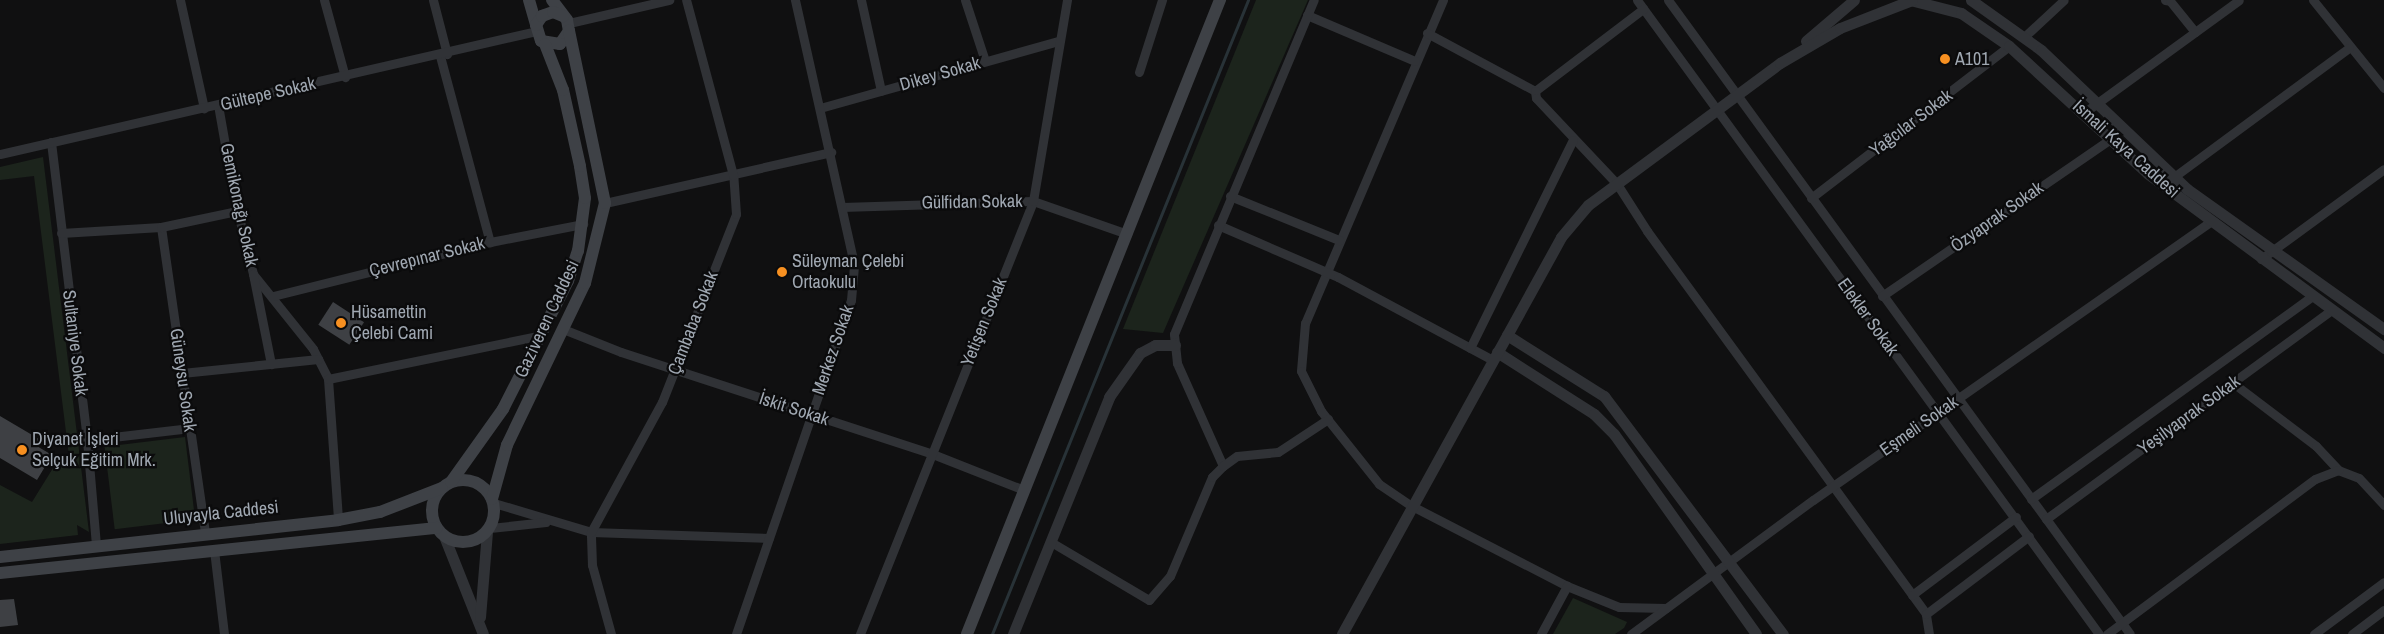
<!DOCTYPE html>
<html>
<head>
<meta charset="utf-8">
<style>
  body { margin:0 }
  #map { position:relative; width:2384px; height:634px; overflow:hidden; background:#101011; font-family:"Archivo Narrow",sans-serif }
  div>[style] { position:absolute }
  .green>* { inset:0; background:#1c241c; transform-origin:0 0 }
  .stream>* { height:3px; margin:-1.5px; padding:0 1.5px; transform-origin:1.5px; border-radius:1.5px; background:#283237 }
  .building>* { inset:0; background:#3e4044; transform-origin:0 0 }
  .minor>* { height:9px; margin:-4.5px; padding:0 4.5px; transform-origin:4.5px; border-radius:4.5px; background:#303236 }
  .tertiary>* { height:11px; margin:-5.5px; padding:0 5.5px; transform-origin:5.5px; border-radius:5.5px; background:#303236 }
  .secondary>* { height:12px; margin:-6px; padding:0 6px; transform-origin:6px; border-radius:6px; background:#3e4146 }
  .secondary>.ring { margin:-6px; padding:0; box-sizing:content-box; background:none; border:12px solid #3e4146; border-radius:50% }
  .dots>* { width:14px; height:14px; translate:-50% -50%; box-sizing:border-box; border:2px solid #0b0b0c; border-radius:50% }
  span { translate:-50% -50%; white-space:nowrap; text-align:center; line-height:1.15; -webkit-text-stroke:4.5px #0b0b0c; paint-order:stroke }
  .poi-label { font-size:18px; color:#a0a8b2 }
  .left { translate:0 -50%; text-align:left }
  .street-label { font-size:18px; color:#a0a8b2 }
</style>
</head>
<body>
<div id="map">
  <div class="green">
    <div style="clip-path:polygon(1256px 0,1308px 0,1163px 333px,1123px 329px)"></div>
    <div style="clip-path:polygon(43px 157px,89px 532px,77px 525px,78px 535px,0 544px,0 485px,32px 502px,58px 460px,69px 456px,34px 176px,0 180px,0 167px)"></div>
    <div style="left:185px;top:437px;width:83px;height:81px;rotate:83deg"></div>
    <div style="clip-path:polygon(1573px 598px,1627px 622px,1624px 628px,1615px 634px,1553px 634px)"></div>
  </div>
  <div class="stream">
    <div style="left:992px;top:634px;width:684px;rotate:-68.01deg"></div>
  </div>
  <div class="building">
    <div style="left:333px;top:302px;width:37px;height:27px;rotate:33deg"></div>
    <div style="clip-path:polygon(0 416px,39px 439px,35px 445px,52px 455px,37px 480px,0 458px)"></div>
    <div style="clip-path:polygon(14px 599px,18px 625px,0 627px,0 600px)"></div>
  </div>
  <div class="minor">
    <div style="left:180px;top:0;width:111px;rotate:77.5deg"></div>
    <div style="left:324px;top:0;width:80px;rotate:74.7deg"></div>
    <div style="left:433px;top:0;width:56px;rotate:75.5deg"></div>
    <div style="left:861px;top:0;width:93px;rotate:77.6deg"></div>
    <div style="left:965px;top:0;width:64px;rotate:71.8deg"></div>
    <div style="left:1443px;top:0;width:351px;rotate:113.1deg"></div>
    <div style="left:1305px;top:323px;width:48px;rotate:94.8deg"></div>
    <div style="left:1301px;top:371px;width:45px;rotate:63.4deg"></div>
    <div style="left:1321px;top:411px;width:93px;rotate:51.5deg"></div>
    <div style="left:1379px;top:484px;width:40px;rotate:34deg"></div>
    <div style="left:1412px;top:506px;width:174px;rotate:27.3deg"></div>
    <div style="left:1567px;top:586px;width:56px;rotate:22deg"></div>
    <div style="left:1619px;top:607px;width:47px;rotate:1.2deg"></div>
    <div style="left:1637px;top:0;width:784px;rotate:53.92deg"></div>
    <div style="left:1668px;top:0;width:784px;rotate:53.92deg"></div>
    <div style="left:2165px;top:0;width:5px;rotate:11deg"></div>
    <div style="left:2170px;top:1px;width:40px;rotate:51deg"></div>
    <div style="left:2313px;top:0;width:113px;rotate:51.1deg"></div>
    <div style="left:1307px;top:15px;width:117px;rotate:23.1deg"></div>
    <div style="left:569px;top:23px;width:103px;rotate:-13deg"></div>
    <div style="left:1427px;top:33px;width:123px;rotate:28.2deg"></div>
    <div style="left:1535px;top:91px;width:136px;rotate:-37.2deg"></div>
    <div style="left:2024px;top:37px;width:54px;rotate:-42.8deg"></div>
    <div style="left:440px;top:56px;width:193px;rotate:75deg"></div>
    <div style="left:1139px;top:72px;width:76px;rotate:-72.3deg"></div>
    <div style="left:1535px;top:91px;width:7px;rotate:82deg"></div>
    <div style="left:1536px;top:98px;width:118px;rotate:46.7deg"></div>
    <div style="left:1617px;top:184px;width:56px;rotate:57.4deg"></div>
    <div style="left:1647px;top:231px;width:474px;rotate:53.9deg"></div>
    <div style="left:218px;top:105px;width:97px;rotate:80deg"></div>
    <div style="left:235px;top:201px;width:75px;rotate:76.1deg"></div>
    <div style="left:253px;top:274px;width:96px;rotate:51.3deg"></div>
    <div style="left:313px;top:349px;width:34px;rotate:63deg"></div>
    <div style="left:328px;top:379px;width:141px;rotate:85.9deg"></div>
    <div style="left:820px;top:108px;width:248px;rotate:-15.7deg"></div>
    <div style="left:2085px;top:112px;width:190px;rotate:-36deg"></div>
    <div style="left:51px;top:142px;width:300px;rotate:83.1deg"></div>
    <div style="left:87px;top:440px;width:105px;rotate:85.1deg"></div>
    <div style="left:0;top:154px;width:550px;rotate:-12.92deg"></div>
    <div style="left:2163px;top:185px;width:231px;rotate:-36.4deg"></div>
    <div style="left:1230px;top:196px;width:118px;rotate:22deg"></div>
    <div style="left:1811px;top:198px;width:250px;rotate:-37.5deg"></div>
    <div style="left:605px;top:203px;width:232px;rotate:-12.7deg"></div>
    <div style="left:842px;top:207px;width:191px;rotate:-1.8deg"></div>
    <div style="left:1033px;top:201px;width:100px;rotate:19.3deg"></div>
    <div style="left:1218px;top:225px;width:131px;rotate:23.4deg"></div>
    <div style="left:1338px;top:277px;width:176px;rotate:28.2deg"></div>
    <div style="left:161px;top:227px;width:308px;rotate:81.8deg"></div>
    <div style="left:61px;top:233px;width:100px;rotate:-3.4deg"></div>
    <div style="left:161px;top:227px;width:78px;rotate:-11.9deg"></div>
    <div style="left:2261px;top:259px;width:152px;rotate:-36.2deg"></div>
    <div style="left:253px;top:274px;width:92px;rotate:78.7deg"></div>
    <div style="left:273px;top:296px;width:224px;rotate:-14deg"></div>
    <div style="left:490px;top:242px;width:95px;rotate:-11deg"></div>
    <div style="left:1882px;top:296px;width:279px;rotate:-34.5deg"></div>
    <div style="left:563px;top:329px;width:62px;rotate:21.6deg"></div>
    <div style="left:621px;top:352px;width:325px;rotate:18.1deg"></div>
    <div style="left:930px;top:453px;width:101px;rotate:21.5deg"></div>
    <div style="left:1470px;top:348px;width:232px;rotate:-63.7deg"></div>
    <div style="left:182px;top:373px;width:137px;rotate:-5.9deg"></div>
    <div style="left:328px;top:379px;width:218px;rotate:-11.6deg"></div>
    <div style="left:2233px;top:383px;width:104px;rotate:37.2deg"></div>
    <div style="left:2316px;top:446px;width:33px;rotate:47deg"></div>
    <div style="left:2338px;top:470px;width:22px;rotate:21deg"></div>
    <div style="left:2359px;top:478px;width:37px;rotate:47deg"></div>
    <div style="left:87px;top:440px;width:104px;rotate:-6.6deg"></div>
    <div style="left:1223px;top:466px;width:113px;rotate:-114.1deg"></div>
    <div style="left:1177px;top:363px;width:29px;rotate:-96deg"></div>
    <div style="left:1174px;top:334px;width:362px;rotate:-67.3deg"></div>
    <div style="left:2031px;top:499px;width:347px;rotate:-35.8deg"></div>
    <div style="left:494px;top:503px;width:101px;rotate:16.6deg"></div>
    <div style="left:591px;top:532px;width:178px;rotate:1.9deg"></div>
    <div style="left:2046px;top:519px;width:354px;rotate:-36.2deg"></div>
    <div style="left:490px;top:528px;width:56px;rotate:-6.1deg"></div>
    <div style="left:1051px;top:542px;width:114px;rotate:30.6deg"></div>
    <div style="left:1149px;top:600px;width:32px;rotate:-49deg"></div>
    <div style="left:1170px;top:576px;width:108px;rotate:-67deg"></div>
    <div style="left:1212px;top:477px;width:16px;rotate:-45deg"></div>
    <div style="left:1223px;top:466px;width:17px;rotate:-36deg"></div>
    <div style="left:1237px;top:456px;width:41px;rotate:-5.6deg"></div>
    <div style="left:1278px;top:452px;width:60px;rotate:-33.4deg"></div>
    <div style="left:214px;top:550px;width:85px;rotate:83.2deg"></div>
    <div style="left:1912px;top:595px;width:130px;rotate:-36.9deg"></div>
    <div style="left:611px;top:634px;width:72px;rotate:-105.4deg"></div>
    <div style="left:592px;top:565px;width:33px;rotate:-92deg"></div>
    <div style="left:591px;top:532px;width:148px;rotate:-61.4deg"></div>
    <div style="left:662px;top:402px;width:202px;rotate:-68.5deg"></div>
    <div style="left:736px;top:214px;width:39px;rotate:-94deg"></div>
    <div style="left:733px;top:175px;width:181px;rotate:-105deg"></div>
    <div style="left:736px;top:634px;width:353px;rotate:-71deg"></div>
    <div style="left:851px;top:300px;width:36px;rotate:-85deg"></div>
    <div style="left:854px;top:264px;width:271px;rotate:-102.6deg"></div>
    <div style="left:860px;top:634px;width:466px;rotate:-68.2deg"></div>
    <div style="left:1033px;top:201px;width:204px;rotate:-80.4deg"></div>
    <div style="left:1541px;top:634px;width:55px;rotate:-61.6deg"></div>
    <div style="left:1631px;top:634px;width:226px;rotate:-36.4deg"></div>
    <div style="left:1813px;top:500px;width:486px;rotate:-35deg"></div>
    <div style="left:1929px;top:634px;width:20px;rotate:-99deg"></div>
    <div style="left:1926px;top:614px;width:129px;rotate:-37.1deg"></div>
    <div style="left:2107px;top:634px;width:259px;rotate:-36.7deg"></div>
    <div style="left:2315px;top:479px;width:25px;rotate:-21deg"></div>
    <div style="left:2314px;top:634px;width:87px;rotate:-36.6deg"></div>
    <div style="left:2352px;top:634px;width:40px;rotate:-37deg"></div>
  </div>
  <div class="tertiary">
    <div style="left:1910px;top:0;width:53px;rotate:14.3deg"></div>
    <div style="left:1961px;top:13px;width:58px;rotate:34.5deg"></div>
    <div style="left:2009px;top:46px;width:188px;rotate:42.6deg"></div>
    <div style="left:2147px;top:173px;width:295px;rotate:36.4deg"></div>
    <div style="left:1971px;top:0;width:86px;rotate:35.5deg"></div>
    <div style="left:2041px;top:50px;width:202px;rotate:43.6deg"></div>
    <div style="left:2187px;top:189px;width:242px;rotate:35.4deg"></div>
    <div style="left:1806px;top:41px;width:63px;rotate:-40.5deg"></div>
    <div style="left:1507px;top:335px;width:115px;rotate:32.2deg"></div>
    <div style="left:1604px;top:396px;width:298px;rotate:53.1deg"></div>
    <div style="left:1497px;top:352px;width:115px;rotate:32.6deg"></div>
    <div style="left:1594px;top:414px;width:28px;rotate:45deg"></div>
    <div style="left:1614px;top:434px;width:245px;rotate:54.6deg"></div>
    <div style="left:444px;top:536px;width:105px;rotate:68.3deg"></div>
    <div style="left:480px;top:617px;width:86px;rotate:-85.3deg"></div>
    <div style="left:1013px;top:634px;width:256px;rotate:-67.9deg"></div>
    <div style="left:1109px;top:397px;width:54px;rotate:-54.8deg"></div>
    <div style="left:1140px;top:353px;width:17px;rotate:-28deg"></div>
    <div style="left:1155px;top:345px;width:20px"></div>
    <div style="left:1342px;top:634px;width:453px;rotate:-61.1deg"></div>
    <div style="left:1561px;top:237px;width:42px;rotate:-49.8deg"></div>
    <div style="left:1588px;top:205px;width:239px;rotate:-36.5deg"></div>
    <div style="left:1780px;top:63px;width:69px;rotate:-30.3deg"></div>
    <div style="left:1840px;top:28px;width:77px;rotate:-21.3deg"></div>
  </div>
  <div class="secondary">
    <div style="left:529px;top:0;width:26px;rotate:74deg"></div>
    <div style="left:552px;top:0;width:25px;rotate:53deg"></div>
    <div style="left:567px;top:20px;width:11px;rotate:80deg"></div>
    <div style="left:569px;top:31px;width:16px;rotate:125deg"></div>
    <div style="left:560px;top:44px;width:19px;rotate:-171deg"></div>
    <div style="left:541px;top:41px;width:17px;rotate:-107deg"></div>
    <div style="left:536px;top:25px;width:11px;rotate:-56deg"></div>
    <div style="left:542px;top:16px;width:12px;rotate:-20deg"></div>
    <div style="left:553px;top:12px;width:11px;rotate:22deg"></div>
    <div class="ring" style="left:432px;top:480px;width:50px;height:50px"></div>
    <div style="left:451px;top:482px;width:90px;rotate:-54.5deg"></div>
    <div style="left:503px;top:409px;width:144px;rotate:-63.1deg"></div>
    <div style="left:568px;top:281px;width:32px;rotate:-72deg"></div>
    <div style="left:578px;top:251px;width:53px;rotate:-82.5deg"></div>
    <div style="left:585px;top:198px;width:32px;rotate:-99deg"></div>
    <div style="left:580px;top:166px;width:78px;rotate:-102.6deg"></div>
    <div style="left:563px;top:90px;width:49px;rotate:-111.4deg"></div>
    <div style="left:492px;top:499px;width:56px;rotate:-74.5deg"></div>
    <div style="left:507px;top:445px;width:180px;rotate:-64.3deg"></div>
    <div style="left:585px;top:283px;width:82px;rotate:-76deg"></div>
    <div style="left:605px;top:203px;width:176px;rotate:-101.8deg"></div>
    <div style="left:0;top:557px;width:340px;rotate:-6.2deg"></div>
    <div style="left:338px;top:520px;width:43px;rotate:-10.8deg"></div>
    <div style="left:380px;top:512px;width:66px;rotate:-21.2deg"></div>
    <div style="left:0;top:573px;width:439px;rotate:-5.9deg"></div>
    <div style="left:967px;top:634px;width:683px;rotate:-68.25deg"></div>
  </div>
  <div class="dots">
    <div style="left:1945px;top:59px;background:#f79021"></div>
    <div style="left:782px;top:272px;background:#f79021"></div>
    <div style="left:341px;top:323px;background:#f79021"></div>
    <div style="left:22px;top:450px;background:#f79021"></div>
  </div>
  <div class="poi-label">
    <span class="left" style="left:1955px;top:59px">A101</span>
    <span class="left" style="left:792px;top:272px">Süleyman Çelebi<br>Ortaokulu</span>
    <span class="left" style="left:351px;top:323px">Hüsamettin<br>Çelebi Cami</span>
    <span class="left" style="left:32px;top:450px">Diyanet İşleri<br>Selçuk Eğitim Mrk.</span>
  </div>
  <div class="street-label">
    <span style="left:940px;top:74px;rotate:-16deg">Dikey Sokak</span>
    <span style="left:268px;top:94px;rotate:-13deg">Gültepe Sokak</span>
    <span style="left:1911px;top:123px;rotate:-37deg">Yağcılar Sokak</span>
    <span style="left:2126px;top:149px;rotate:42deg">İsmali Kaya Caddesi</span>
    <span style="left:972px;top:202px;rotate:-1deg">Gülfidan Sokak</span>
    <span style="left:239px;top:205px;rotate:78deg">Gemikonağı Sokak</span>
    <span style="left:1997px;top:217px;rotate:-35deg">Özyaprak Sokak</span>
    <span style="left:427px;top:257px;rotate:-14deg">Çevrepınar Sokak</span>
    <span style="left:1868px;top:317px;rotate:54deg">Elekler Sokak</span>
    <span style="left:547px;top:319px;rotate:-65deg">Gaziveren Caddesi</span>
    <span style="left:984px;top:322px;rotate:-68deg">Yetişen Sokak</span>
    <span style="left:693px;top:323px;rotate:-69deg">Çambaba Sokak</span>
    <span style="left:75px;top:343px;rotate:83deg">Sultaniye Sokak</span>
    <span style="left:833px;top:350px;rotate:-71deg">Merkez Sokak</span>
    <span style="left:183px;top:380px;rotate:82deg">Güneysu Sokak</span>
    <span style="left:794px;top:409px;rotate:18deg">İskit Sokak</span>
    <span style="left:2189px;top:415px;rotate:-36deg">Yeşilyaprak Sokak</span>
    <span style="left:1919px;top:426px;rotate:-35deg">Eşmeli Sokak</span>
    <span style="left:221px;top:513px;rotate:-6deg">Uluyayla Caddesi</span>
  </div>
</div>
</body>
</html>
